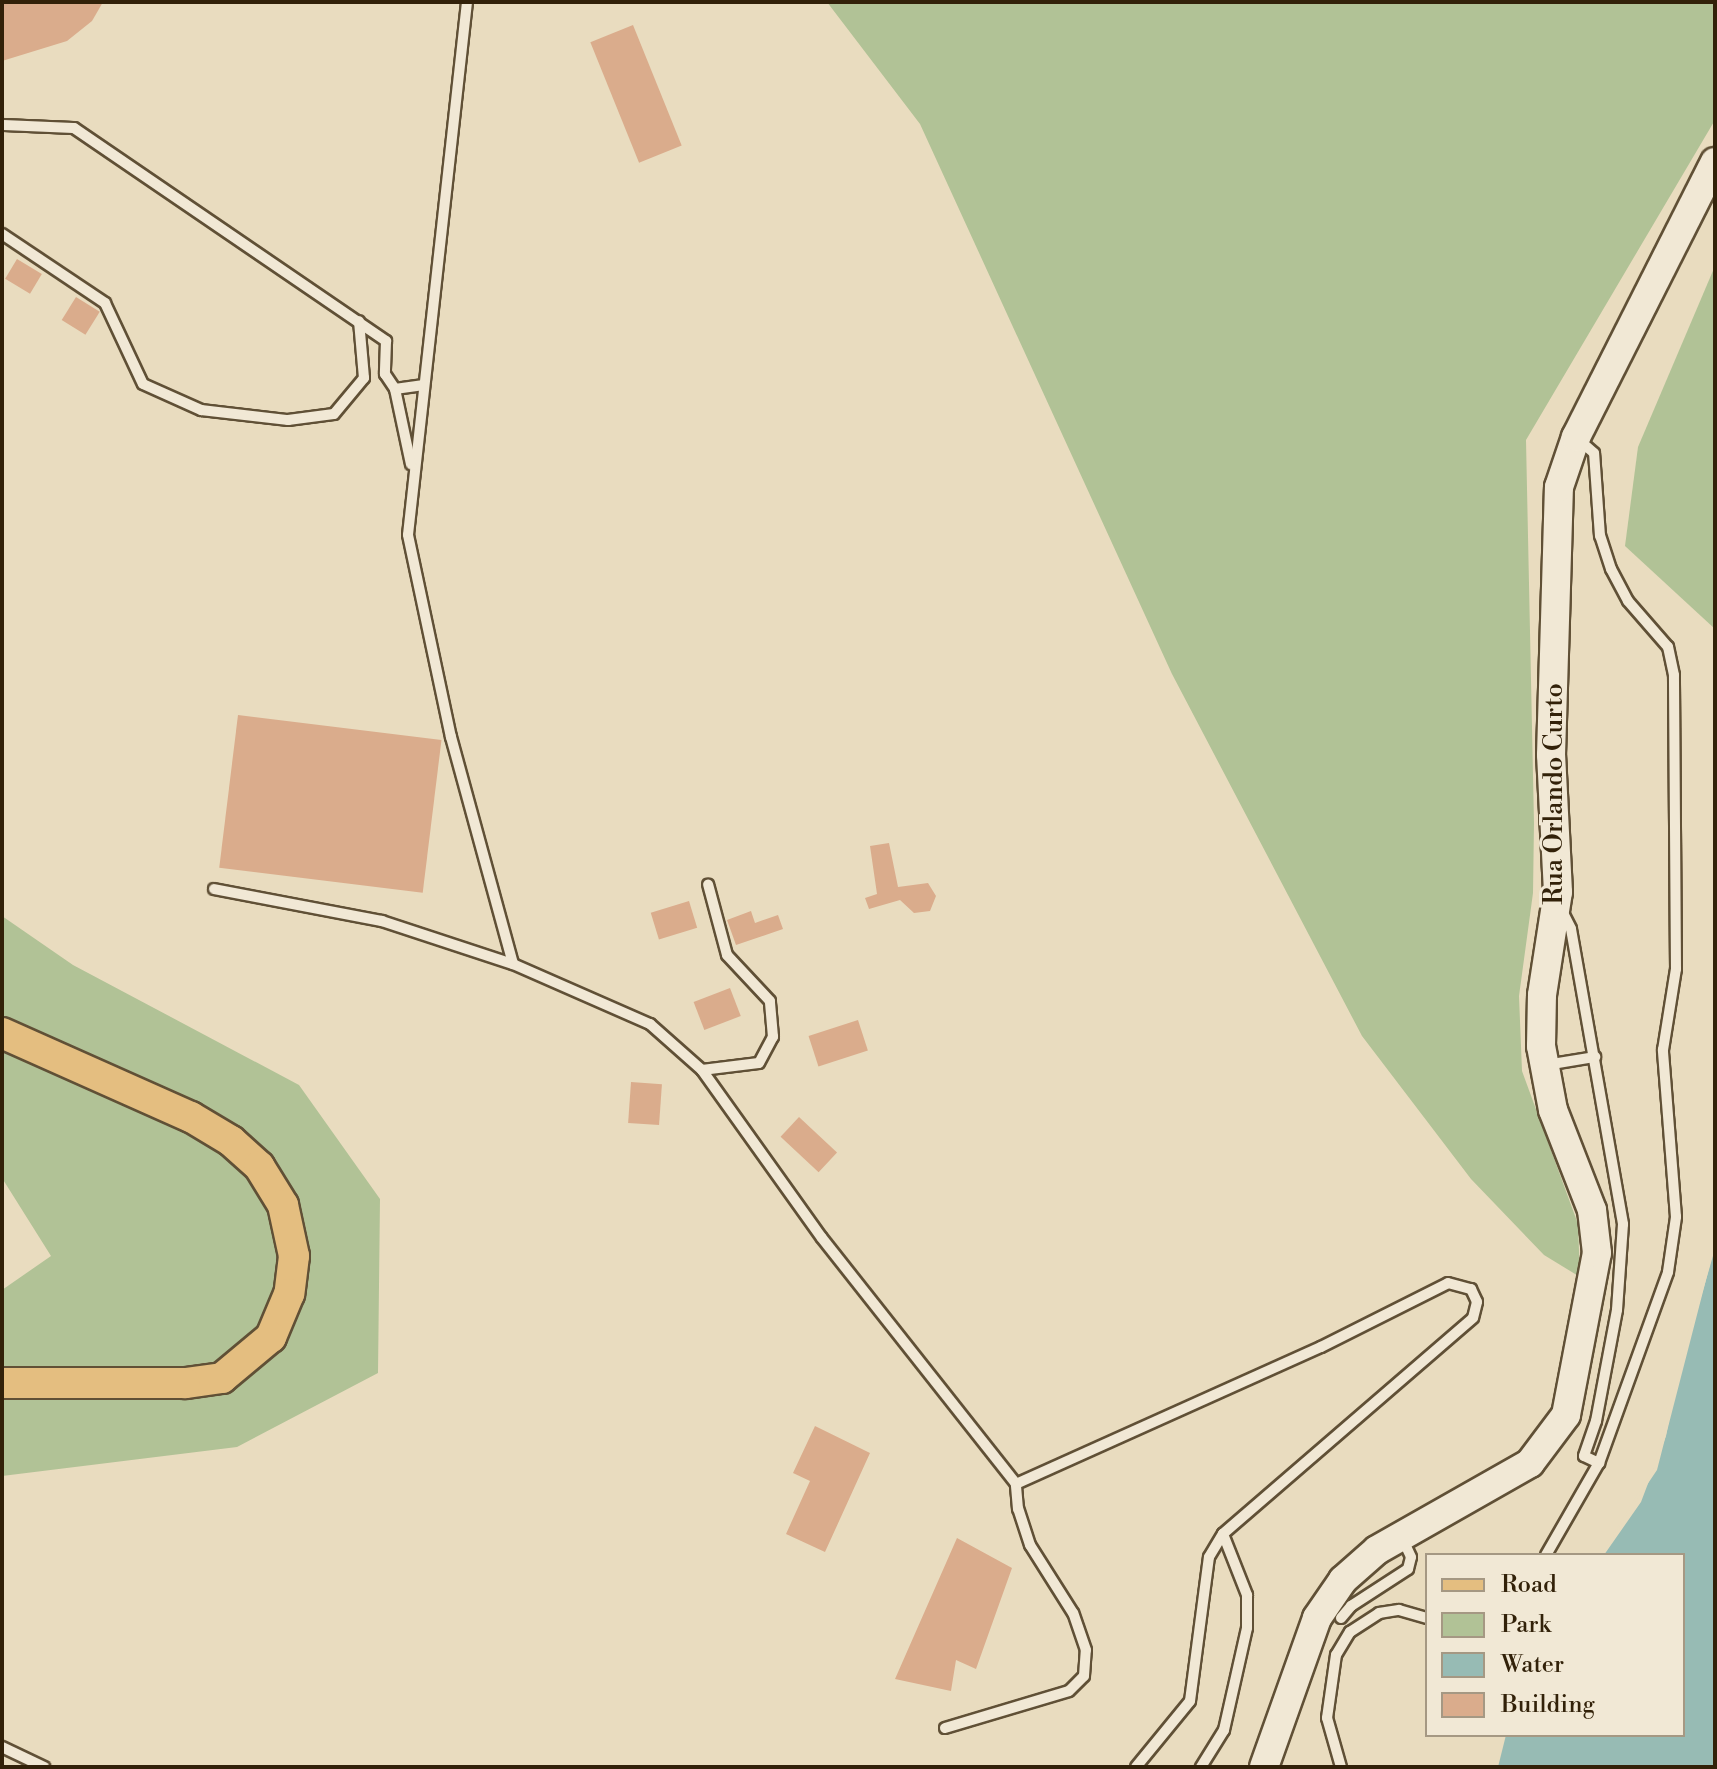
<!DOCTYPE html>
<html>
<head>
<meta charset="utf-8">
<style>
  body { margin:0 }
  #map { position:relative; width:1717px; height:1769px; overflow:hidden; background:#e9dcbf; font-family:"Libre Bodoni",serif }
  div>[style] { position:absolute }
  .green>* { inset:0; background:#b1c296 }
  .water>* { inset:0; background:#97bbb4 }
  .pier>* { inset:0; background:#e9dcbf }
  .building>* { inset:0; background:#daac8c; transform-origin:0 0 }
  .roads { filter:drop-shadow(2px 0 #605036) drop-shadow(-2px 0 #605036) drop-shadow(0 2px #605036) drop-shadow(0 -2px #605036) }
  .lane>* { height:10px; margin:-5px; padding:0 5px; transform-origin:5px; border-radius:5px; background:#f1e8d5 }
  .secondary>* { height:28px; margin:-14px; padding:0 14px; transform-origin:14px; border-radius:14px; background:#f1e8d5 }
  .primary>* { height:30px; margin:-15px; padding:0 15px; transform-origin:15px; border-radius:15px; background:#e4be80 }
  span { translate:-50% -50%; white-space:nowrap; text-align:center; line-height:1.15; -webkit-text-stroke:6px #f1e8d5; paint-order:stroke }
  .street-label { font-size:26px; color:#322109 }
  .frame { position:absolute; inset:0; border:4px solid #322109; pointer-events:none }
  .legend { position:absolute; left:1425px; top:1553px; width:260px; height:184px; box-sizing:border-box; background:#f1e8d5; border:2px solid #a59883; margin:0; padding:10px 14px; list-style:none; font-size:24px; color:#322109 }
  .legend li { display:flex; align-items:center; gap:16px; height:40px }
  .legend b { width:40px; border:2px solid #a59883 }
</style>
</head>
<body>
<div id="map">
  <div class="green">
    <div style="clip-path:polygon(827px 2px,1715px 2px,1715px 120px,1526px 440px,1534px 823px,1533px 893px,1519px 996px,1522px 1071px,1578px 1224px,1580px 1277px,1544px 1255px,1471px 1179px,1362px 1036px,1172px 674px,920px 124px)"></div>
    <div style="clip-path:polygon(1715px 266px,1715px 629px,1625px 546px,1638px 447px)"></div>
    <div style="clip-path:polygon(2px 916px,73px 965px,299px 1085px,380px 1199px,378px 1373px,237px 1447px,2px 1476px,2px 1290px,51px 1256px,2px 1178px)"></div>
  </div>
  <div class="water">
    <div style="clip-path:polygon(1715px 1249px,1715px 1767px,1498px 1767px,1506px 1735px,1683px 1735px,1683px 1555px,1604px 1555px,1641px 1502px,1666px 1436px,1676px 1383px)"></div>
  </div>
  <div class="pier">
    <div style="clip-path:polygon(1715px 1245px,1657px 1470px,1600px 1555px,1653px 1469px,1672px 1382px)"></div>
  </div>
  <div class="building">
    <div style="clip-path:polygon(2px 2px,103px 2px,92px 21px,67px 41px,2px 61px)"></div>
    <div style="left:633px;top:25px;width:130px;height:46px;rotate:68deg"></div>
    <div style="left:17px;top:259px;width:29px;height:23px;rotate:31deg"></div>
    <div style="left:76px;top:297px;width:28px;height:27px;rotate:32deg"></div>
    <div style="left:238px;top:715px;width:205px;height:154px;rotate:7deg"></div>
    <div style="clip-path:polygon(889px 843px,898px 887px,928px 883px,936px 896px,930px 911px,914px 913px,900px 900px,869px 909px,865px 898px,877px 894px,870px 846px)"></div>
    <div style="left:689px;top:901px;width:28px;height:40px;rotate:73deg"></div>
    <div style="clip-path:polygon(751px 911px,755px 923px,778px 915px,783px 929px,736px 945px,727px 920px)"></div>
    <div style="left:730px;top:988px;width:30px;height:39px;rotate:69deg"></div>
    <div style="left:858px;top:1020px;width:32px;height:52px;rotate:72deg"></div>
    <div style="left:631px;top:1082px;width:31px;height:41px;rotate:4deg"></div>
    <div style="left:799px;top:1117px;width:52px;height:27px;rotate:43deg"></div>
    <div style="clip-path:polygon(815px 1426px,870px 1453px,825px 1552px,786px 1534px,810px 1481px,793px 1473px)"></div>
    <div style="clip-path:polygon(957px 1538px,1012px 1568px,976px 1669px,956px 1660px,951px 1691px,895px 1679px)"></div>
  </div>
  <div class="roads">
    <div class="lane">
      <div style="left:467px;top:2px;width:536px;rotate:96.32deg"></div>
      <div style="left:408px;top:535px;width:207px;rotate:78deg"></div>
      <div style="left:451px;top:737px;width:235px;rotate:74.7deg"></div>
      <div style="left:2px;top:125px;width:72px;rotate:2.4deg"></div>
      <div style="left:74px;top:128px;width:378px;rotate:34.3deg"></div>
      <div style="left:386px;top:341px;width:33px;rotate:92deg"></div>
      <div style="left:385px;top:374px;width:18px;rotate:56deg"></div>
      <div style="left:395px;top:389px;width:77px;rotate:78deg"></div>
      <div style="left:2px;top:234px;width:124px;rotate:33.8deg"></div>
      <div style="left:105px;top:303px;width:89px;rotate:64.9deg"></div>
      <div style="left:143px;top:384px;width:64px;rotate:24.1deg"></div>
      <div style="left:201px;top:410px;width:88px;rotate:6.6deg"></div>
      <div style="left:288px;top:420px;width:46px;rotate:-7.4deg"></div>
      <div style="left:334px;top:414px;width:47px;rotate:-50.2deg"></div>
      <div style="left:364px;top:378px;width:57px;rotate:-95deg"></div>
      <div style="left:395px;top:389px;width:29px;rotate:-8deg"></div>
      <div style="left:214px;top:889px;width:171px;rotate:10.8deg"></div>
      <div style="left:382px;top:921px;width:138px;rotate:18.2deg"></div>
      <div style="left:513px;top:964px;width:150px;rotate:23.7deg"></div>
      <div style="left:650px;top:1024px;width:69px;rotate:41.5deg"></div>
      <div style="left:702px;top:1070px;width:206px;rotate:54.5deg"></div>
      <div style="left:822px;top:1238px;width:313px;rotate:51.7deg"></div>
      <div style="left:1016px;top:1484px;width:334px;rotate:-24.2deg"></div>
      <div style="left:1321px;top:1347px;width:142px;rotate:-26.7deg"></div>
      <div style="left:1448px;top:1283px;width:24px;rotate:15deg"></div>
      <div style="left:1471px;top:1289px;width:14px;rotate:65deg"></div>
      <div style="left:1477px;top:1302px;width:16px;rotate:104deg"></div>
      <div style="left:1473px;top:1318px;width:330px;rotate:139.2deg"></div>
      <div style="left:1223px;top:1534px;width:66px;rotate:68.5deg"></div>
      <div style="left:1247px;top:1595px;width:33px;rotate:90deg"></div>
      <div style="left:1247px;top:1628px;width:105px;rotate:102.7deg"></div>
      <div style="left:1224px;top:1730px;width:44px;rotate:121.9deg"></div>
      <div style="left:1561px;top:909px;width:22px;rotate:63deg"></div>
      <div style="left:1571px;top:929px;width:300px;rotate:80deg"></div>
      <div style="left:1623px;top:1224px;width:86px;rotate:94deg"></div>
      <div style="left:1617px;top:1310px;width:113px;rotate:100.7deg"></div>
      <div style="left:1596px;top:1421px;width:37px;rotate:109deg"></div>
      <div style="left:1584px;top:1456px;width:17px;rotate:25deg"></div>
      <div style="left:1599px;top:1463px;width:203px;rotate:-70.1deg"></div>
      <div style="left:1668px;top:1272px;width:56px;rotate:-81.7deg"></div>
      <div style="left:1676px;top:1217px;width:168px;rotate:-94.5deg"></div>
      <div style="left:1663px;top:1050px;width:82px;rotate:-80.9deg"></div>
      <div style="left:1676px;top:969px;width:294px;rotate:-90.4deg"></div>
      <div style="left:1674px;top:675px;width:29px;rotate:-102deg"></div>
      <div style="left:1668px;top:647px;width:61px;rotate:-131deg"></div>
      <div style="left:1628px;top:601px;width:36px;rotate:-118deg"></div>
      <div style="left:1611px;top:569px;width:35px;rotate:-108deg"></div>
      <div style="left:1600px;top:536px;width:83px;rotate:-94.1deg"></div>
      <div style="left:1594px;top:453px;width:21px;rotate:-139deg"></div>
      <div style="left:1546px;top:1065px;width:50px;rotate:-9.3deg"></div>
      <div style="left:702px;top:1070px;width:57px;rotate:-7deg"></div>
      <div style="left:759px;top:1063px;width:30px;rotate:-62deg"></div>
      <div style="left:773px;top:1037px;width:36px;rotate:-95deg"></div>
      <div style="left:770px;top:1001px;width:63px;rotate:-133.1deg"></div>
      <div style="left:727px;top:955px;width:73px;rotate:-105deg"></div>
      <div style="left:1546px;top:1555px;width:106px;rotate:-60.1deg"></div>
      <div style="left:1341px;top:1618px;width:16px;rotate:-50deg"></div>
      <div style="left:1351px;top:1606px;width:68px;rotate:-33deg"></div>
      <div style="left:1408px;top:1569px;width:12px;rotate:-76deg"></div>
      <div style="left:1411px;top:1557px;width:21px;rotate:-115deg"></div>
      <div style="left:945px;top:1728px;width:129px;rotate:-16.6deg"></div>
      <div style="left:1069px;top:1691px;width:21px;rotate:-45deg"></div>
      <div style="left:1084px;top:1676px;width:26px;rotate:-86deg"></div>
      <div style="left:1086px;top:1650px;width:39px;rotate:-109deg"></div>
      <div style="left:1073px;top:1613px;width:80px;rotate:-122.3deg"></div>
      <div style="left:1030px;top:1545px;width:38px;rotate:-108deg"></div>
      <div style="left:1018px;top:1509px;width:25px;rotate:-95deg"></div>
      <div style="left:2px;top:1747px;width:47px;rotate:25.5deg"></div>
      <div style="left:1136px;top:1767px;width:85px;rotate:-50.7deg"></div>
      <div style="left:1190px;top:1701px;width:145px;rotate:-82.5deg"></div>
      <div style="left:1209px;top:1557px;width:27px;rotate:-59deg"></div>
      <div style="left:1341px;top:1767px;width:51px;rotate:-105.9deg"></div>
      <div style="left:1327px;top:1718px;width:64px;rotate:-81.9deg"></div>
      <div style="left:1336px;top:1655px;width:27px;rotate:-59deg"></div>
      <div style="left:1350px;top:1632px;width:35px;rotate:-33deg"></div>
      <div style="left:1379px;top:1613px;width:20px;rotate:-9deg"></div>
      <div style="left:1399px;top:1610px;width:29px;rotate:16deg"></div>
    </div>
    <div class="secondary">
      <div style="left:1264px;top:1767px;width:158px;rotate:-70.4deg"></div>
      <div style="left:1317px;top:1618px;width:46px;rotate:-55.6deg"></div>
      <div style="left:1343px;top:1580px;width:45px;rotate:-41.4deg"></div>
      <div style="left:1377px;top:1550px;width:176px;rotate:-29.6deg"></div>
      <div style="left:1530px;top:1463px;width:60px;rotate:-53.1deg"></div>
      <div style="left:1566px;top:1415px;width:165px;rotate:-79.2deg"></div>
      <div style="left:1597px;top:1253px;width:43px;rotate:-96.6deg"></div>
      <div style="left:1592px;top:1210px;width:107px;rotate:-111.3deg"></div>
      <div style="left:1553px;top:1110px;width:65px;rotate:-100.6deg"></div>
      <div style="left:1541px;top:1046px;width:51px;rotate:-88.9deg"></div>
      <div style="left:1542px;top:995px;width:104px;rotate:-81.2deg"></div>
      <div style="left:1558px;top:892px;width:137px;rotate:-92.9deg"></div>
      <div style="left:1551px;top:755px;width:268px;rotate:-88.3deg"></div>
      <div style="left:1559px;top:487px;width:53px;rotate:-71.2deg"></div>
      <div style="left:1576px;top:437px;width:308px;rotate:-63.2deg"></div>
    </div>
    <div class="primary">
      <div style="left:2px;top:1033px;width:207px;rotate:24deg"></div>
      <div style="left:191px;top:1117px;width:47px;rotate:31deg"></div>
      <div style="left:231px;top:1141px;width:38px;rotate:42deg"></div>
      <div style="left:259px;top:1166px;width:46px;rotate:58.4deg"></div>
      <div style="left:283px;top:1205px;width:52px;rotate:77.8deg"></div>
      <div style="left:294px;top:1256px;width:38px;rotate:97deg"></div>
      <div style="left:289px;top:1294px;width:47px;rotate:112.7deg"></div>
      <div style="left:271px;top:1337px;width:64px;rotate:140.1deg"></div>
      <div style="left:222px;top:1378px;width:37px;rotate:172deg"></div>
      <div style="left:185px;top:1383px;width:183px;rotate:180deg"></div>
    </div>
  </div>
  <div class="street-label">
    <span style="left:1555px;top:794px;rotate:-90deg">Rua Orlando Curto</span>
  </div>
  <div class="frame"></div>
  <ul class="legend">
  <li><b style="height:10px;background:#e4be80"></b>Road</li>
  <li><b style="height:22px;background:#b1c296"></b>Park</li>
  <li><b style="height:22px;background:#97bbb4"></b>Water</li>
  <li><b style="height:22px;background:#daac8c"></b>Building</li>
  </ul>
</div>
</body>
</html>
